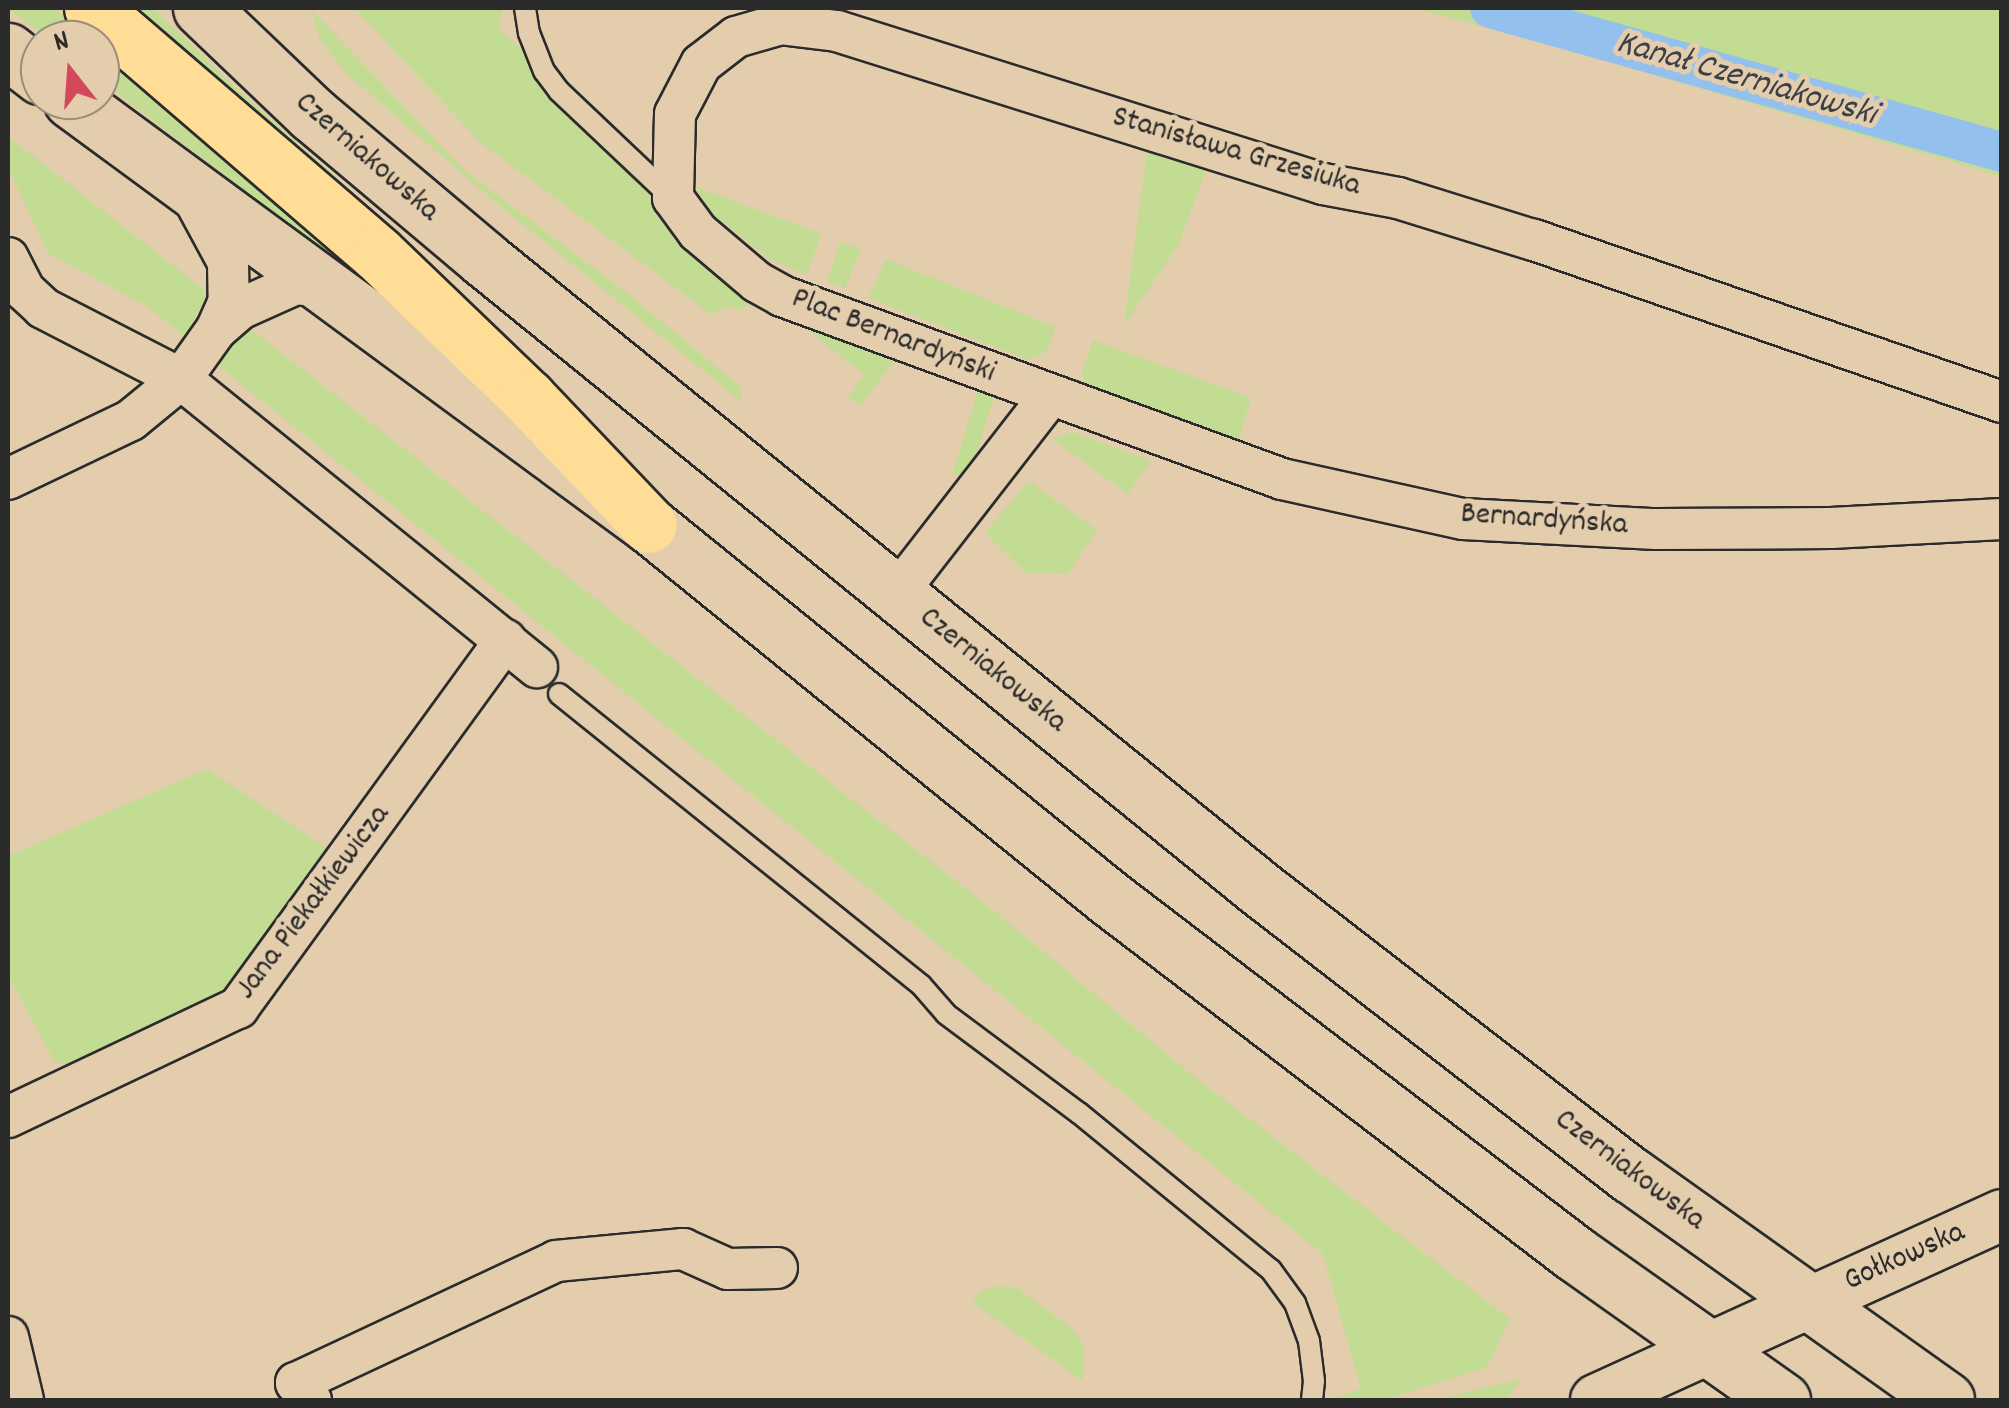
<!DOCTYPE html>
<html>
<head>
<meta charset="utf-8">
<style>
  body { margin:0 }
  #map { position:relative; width:2009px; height:1408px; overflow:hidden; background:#e3cdad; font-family:Dekko,sans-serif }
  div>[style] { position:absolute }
  .green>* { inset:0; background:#c2dc93; transform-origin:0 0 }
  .canal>* { height:40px; margin:-20px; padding:0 20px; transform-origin:20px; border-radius:20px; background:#93c0ec }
  .roads { filter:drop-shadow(2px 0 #2b2b2b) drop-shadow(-2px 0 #2b2b2b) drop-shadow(0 2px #2b2b2b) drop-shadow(0 -2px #2b2b2b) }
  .service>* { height:20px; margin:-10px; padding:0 10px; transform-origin:10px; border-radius:10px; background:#e3cdad }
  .minor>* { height:40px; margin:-20px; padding:0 20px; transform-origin:20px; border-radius:20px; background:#e3cdad }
  .tertiary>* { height:50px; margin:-25px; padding:0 25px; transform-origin:25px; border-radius:25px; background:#e3cdad }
  .secondary>* { height:55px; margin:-27.5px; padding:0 27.5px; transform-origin:27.5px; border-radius:27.5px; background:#e3cdad }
  .primary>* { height:55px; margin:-27.5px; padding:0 27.5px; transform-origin:27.5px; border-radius:27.5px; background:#ffdd96 }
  span { translate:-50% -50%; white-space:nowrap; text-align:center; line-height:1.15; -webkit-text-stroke:10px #e3cdad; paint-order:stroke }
  .street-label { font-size:32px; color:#2b2b2b }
  .water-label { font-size:35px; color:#3b4148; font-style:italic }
  .frame { position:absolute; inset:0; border:10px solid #2b2b2b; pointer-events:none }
  .north { position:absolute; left:20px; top:20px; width:100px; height:100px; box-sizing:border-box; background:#e3cdad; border:2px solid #998c79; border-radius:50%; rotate:343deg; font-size:28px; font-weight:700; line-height:40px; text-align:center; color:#2b2b2b }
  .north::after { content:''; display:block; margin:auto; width:35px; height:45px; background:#d1495b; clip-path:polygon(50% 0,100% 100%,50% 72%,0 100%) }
</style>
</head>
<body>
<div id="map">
  <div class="green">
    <div style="clip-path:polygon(8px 8px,55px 8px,92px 40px,49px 40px)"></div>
    <div style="clip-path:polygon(128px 8px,153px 8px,234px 86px,394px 229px,384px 240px)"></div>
    <div style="clip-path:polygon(354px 8px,503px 8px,498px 28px,520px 48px,555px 103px,644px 182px,657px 218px,755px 295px,743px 310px,728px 307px,712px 315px,481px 143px)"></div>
    <div style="clip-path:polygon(1414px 8px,2001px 8px,2001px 176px,1526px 38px)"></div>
    <div style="clip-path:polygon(311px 9px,464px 170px,631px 296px,739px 386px,742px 402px,483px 192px,346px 73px,320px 40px)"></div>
    <div style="clip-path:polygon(100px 47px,279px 205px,349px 271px,100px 80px)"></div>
    <div style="clip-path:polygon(8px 136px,208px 293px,185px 337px,148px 307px,48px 253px,8px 168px)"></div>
    <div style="clip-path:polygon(1147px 151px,1206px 170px,1178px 246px,1124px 325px)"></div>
    <div style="clip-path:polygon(695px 186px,821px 234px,807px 275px,768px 258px,709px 211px)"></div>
    <div style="clip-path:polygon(840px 242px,861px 249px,845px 288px,827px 282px)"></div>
    <div style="clip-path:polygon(886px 259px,1056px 327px,1046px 352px,1029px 360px,868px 298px)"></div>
    <div style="clip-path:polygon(809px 320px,900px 354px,860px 406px,848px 397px,864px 375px,804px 327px)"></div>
    <div style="clip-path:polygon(247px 326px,988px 906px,1196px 1078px,1510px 1319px,1487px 1367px,1384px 1400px,1327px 1400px,1361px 1389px,1323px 1254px,216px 364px)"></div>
    <div style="clip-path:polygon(1093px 340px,1251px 398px,1238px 441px,1085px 384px,1082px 373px)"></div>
    <div style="left:980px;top:384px;width:17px;height:94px;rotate:17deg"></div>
    <div style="clip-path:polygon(1072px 432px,1151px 461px,1128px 494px,1052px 439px)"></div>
    <div style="clip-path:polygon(1029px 481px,1097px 530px,1068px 574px,1026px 573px,985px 533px)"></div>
    <div style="clip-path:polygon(207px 769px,333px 852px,239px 985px,77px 1067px,55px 1062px,8px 976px,8px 856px)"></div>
    <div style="clip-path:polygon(998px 1286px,1018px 1288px,1073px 1329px,1084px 1346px,1083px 1381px,972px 1302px,981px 1291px)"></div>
    <div style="clip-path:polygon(1521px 1379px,1507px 1400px,1439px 1400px,1454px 1395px)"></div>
  </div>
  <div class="canal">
    <div style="left:1490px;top:8px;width:532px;rotate:15.71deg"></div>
  </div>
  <div class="roads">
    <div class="service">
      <div style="left:525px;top:8px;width:25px;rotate:81deg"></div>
      <div style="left:529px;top:33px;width:41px;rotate:68.5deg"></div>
      <div style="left:544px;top:71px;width:25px;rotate:53deg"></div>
      <div style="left:559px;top:91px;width:154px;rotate:43.4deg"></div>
      <div style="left:559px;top:694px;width:464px;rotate:38.8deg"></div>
      <div style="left:921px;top:985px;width:38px;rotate:49deg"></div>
      <div style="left:946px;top:1014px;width:166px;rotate:36.7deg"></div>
      <div style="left:1079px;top:1113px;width:248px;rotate:39.3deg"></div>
      <div style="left:1271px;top:1270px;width:41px;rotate:54deg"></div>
      <div style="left:1295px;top:1303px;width:40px;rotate:69.8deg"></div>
      <div style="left:1309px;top:1341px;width:40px;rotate:82.9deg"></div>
      <div style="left:1314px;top:1381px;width:19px;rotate:96deg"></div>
    </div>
    <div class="minor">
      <div style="left:195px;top:201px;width:69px;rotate:61.6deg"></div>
      <div style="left:228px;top:262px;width:39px;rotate:89deg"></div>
      <div style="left:229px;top:301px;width:32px;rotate:114deg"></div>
      <div style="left:8px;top:258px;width:36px;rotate:63deg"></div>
      <div style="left:24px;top:290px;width:26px;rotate:43deg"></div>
      <div style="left:43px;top:308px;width:155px;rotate:27.2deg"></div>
      <div style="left:181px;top:379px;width:458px;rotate:39deg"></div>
      <div style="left:2002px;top:402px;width:496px;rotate:-160.9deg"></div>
      <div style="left:1533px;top:240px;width:141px;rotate:-162.7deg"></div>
      <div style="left:1398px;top:198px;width:76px;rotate:-169.4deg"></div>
      <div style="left:1323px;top:184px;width:510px;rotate:-162.53deg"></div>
      <div style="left:837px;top:31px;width:56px;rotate:-172.9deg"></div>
      <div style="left:781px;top:24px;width:47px;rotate:163.9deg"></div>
      <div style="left:736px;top:37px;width:44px;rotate:142.4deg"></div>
      <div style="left:701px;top:64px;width:56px;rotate:117.5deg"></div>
      <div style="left:675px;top:114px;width:84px;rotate:91.4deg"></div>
      <div style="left:673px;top:198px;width:42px;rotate:53.7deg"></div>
      <div style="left:698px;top:232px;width:77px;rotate:40.3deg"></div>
      <div style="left:757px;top:282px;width:29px;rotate:29deg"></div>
      <div style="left:782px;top:296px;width:532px;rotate:20.1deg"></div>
      <div style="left:1282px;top:479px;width:185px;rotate:12.5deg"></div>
      <div style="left:1463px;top:519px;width:193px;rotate:3deg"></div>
      <div style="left:1656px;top:529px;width:175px;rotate:-0.3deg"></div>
      <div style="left:1831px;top:528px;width:171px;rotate:-3deg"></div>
      <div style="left:8px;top:479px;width:136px;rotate:-25.6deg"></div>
      <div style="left:131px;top:420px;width:65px;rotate:-39.4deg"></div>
      <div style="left:181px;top:379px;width:60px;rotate:-54.5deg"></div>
      <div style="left:216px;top:330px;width:32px;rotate:-41deg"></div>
      <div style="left:240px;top:309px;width:61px;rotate:-24.1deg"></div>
      <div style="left:296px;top:284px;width:31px;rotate:6deg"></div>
      <div style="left:897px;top:593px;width:249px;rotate:-52.2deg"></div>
      <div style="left:8px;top:1117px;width:255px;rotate:-25.4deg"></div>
      <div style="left:238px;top:1008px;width:455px;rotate:-54deg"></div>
      <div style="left:8px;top:1337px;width:65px;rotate:76.6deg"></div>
      <div style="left:311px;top:1400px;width:23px;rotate:-131deg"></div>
      <div style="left:296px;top:1383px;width:287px;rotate:-25.1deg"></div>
      <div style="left:556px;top:1261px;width:128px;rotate:-5.4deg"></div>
      <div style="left:683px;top:1249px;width:49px;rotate:24deg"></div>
      <div style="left:728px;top:1269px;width:49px;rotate:-1.2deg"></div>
    </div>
    <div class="tertiary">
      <div style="left:1596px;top:1400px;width:446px;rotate:-24.5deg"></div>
    </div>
    <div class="secondary">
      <div style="left:201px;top:8px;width:153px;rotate:43.7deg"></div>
      <div style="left:312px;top:114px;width:225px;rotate:40.1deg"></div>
      <div style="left:484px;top:259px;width:998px;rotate:39.06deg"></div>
      <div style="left:1259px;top:888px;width:470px;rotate:37.7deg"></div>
      <div style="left:1631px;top:1175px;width:387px;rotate:35.5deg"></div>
      <div style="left:8px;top:51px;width:41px;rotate:38deg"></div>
      <div style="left:71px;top:100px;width:717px;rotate:36.33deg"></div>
      <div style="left:649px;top:525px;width:592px;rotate:39.04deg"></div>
      <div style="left:1109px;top:898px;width:585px;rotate:37.36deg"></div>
      <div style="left:1574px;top:1253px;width:255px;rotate:35.3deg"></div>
    </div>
    <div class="primary">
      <div style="left:92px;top:8px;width:377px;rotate:40.7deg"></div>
      <div style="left:378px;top:254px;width:208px;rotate:43.8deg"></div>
      <div style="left:528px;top:398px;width:175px;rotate:46.4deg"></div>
    </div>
  </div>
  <div class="street-label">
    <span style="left:1236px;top:153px;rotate:16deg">Stanisława Grzesiuka</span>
    <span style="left:366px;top:158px;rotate:41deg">Czerniakowska</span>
    <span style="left:893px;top:337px;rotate:21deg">Plac Bernardyński</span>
    <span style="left:1544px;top:521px;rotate:4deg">Bernardyńska</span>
    <span style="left:992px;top:671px;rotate:39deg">Czerniakowska</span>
    <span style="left:314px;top:903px;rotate:-53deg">Jana Piekałkiewicza</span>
    <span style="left:1629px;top:1171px;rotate:37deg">Czerniakowska</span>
    <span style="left:1905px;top:1258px;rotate:-24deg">Gołkowska</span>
  </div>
  <div class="water-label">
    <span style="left:1746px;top:80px;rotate:16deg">Kanał Czerniakowski</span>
  </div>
  <div class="frame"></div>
  <div class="north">N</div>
</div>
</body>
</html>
